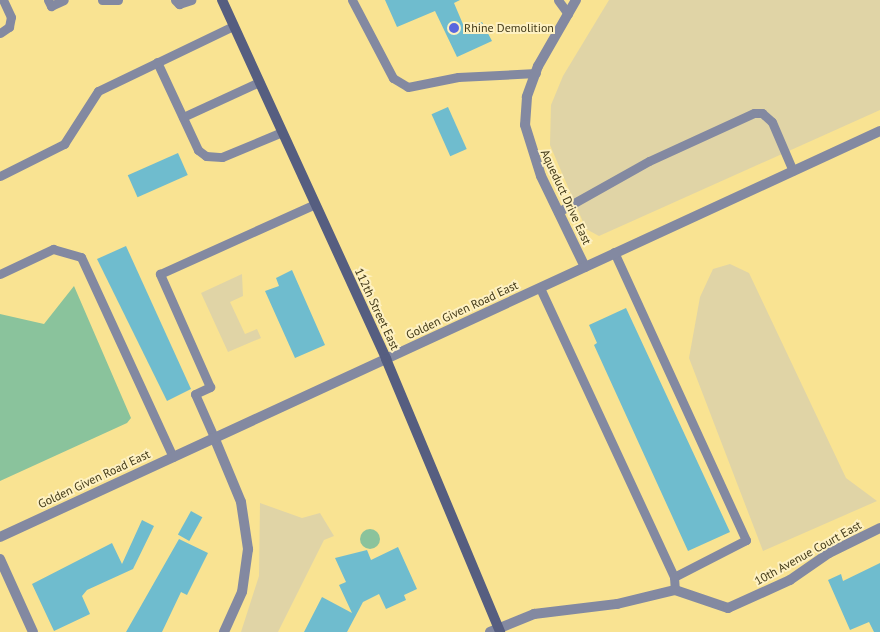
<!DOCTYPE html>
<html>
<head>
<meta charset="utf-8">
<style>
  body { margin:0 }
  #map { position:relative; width:880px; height:632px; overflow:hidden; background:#f9e392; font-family:"PT Sans",sans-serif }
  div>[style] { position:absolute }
  .green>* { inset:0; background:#e0d4a6 }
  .water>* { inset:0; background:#8ac39c }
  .round { border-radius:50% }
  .building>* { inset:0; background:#6fbcce; transform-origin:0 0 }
  .service>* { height:9px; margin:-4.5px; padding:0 4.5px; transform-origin:4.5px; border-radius:4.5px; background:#8389a1 }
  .minor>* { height:10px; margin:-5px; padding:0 5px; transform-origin:5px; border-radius:5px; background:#8389a1 }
  .tertiary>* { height:10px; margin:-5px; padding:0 5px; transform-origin:5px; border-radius:5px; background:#8389a1 }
  .secondary>* { height:10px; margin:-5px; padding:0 5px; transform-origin:5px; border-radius:5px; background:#565e80 }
  .dots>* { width:14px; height:14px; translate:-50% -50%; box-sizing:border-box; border:2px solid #fef1c2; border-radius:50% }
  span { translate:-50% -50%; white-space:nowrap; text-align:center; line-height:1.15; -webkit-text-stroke:4px #fef1c2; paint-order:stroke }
  .poi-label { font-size:12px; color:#433a18 }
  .left { translate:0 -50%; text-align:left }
  .street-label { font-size:12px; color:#433a18 }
</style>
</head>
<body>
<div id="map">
  <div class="green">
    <div style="clip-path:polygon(609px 0,880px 0,880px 110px,599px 236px,586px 229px,550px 145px,551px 105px,563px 76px)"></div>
    <div style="clip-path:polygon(730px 264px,749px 273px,846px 478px,877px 501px,763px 551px,689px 358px,700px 297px,713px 269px)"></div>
    <div style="clip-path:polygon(242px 274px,243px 296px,230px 302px,245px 334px,257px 329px,261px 338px,228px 352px,201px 293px)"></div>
    <div style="clip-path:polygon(260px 503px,302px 518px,320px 513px,334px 536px,324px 540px,278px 632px,241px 632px,259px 576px)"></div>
  </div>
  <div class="water">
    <div style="clip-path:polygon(74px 286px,131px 418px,127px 423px,0 481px,0 314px,44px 324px)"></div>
    <div class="round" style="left:360px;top:529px;width:20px;height:20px"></div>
  </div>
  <div class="building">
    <div style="clip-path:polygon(385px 0,460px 0,454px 3px,465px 29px,482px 22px,492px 41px,457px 57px,435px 11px,397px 27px)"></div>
    <div style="left:448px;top:107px;width:46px;height:18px;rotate:66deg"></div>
    <div style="left:178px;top:153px;width:24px;height:55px;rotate:66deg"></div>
    <div style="clip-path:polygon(126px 246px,191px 389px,167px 401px,97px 259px)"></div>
    <div style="clip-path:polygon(292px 270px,325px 345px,295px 358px,265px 291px,279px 286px,276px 278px)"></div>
    <div style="clip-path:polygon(626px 308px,730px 532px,688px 551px,594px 345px,597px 343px,589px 325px)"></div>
    <div style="left:191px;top:511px;width:13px;height:27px;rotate:29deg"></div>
    <div style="clip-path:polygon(142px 520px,154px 526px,133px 569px,87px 590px,82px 596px,90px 614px,54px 631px,32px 584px,112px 543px,122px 564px)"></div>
    <div style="clip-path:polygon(179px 539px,208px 553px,187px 595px,181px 592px,162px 632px,126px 632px)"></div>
    <div style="clip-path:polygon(398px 547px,417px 589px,404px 595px,406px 600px,386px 609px,379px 594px,363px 602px,347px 632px,304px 632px,322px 597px,352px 613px,339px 585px,346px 582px,335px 558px,367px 550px,371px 560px)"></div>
    <div style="clip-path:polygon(880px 563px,880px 632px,874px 632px,869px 622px,850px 630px,828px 580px,841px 574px,843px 581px)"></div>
  </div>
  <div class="service">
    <div style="left:48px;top:0;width:7px;rotate:63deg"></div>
    <div style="left:51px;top:6px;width:14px;rotate:-25deg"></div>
    <div style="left:102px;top:0;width:16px"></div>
    <div style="left:175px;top:0;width:6px;rotate:45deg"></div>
    <div style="left:179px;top:4px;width:13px;rotate:-18deg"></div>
    <div style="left:352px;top:0;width:88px;rotate:62.3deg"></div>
    <div style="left:393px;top:78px;width:17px;rotate:31deg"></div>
    <div style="left:408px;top:87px;width:51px;rotate:-11.3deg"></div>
    <div style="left:458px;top:77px;width:78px;rotate:-2.9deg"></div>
    <div style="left:558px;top:0;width:17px;rotate:54deg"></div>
    <div style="left:0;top:33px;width:11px;rotate:-34deg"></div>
    <div style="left:9px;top:27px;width:10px;rotate:-79deg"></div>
    <div style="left:11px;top:17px;width:19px;rotate:-115deg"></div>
    <div style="left:157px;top:62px;width:97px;rotate:65deg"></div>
    <div style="left:198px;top:150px;width:10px;rotate:37deg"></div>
    <div style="left:206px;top:156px;width:16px;rotate:4deg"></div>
    <div style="left:222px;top:157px;width:65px;rotate:-22.6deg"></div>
    <div style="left:183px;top:117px;width:84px;rotate:-24.7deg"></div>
    <div style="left:0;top:176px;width:72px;rotate:-26.6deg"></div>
    <div style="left:64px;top:144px;width:63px;rotate:-57.3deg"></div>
    <div style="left:98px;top:91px;width:150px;rotate:-25.7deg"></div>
    <div style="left:558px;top:212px;width:104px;rotate:-29.3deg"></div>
    <div style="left:649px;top:161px;width:115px;rotate:-24.6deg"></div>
    <div style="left:754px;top:113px;width:8px"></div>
    <div style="left:762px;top:113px;width:13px;rotate:42deg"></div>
    <div style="left:772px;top:122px;width:53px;rotate:66.8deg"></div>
    <div style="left:614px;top:252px;width:317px;rotate:65.4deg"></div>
    <div style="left:746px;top:540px;width:81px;rotate:152.8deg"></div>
    <div style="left:0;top:274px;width:59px;rotate:-25.3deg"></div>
    <div style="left:53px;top:249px;width:29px;rotate:16deg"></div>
    <div style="left:81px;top:257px;width:220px;rotate:65.3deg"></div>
    <div style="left:540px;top:288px;width:319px;rotate:65.1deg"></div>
    <div style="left:674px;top:577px;width:13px;rotate:86deg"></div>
    <div style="left:214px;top:437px;width:47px;rotate:-113.8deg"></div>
    <div style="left:195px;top:394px;width:17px;rotate:-25deg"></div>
    <div style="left:210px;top:387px;width:124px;rotate:-113.9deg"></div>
    <div style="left:160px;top:274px;width:170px;rotate:-24.3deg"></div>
  </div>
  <div class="minor">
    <div style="left:214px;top:437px;width:70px;rotate:67.4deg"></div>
    <div style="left:241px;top:502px;width:48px;rotate:81.5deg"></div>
    <div style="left:248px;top:549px;width:43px;rotate:97.9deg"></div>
    <div style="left:242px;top:592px;width:44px;rotate:114.2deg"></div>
    <div style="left:0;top:559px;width:80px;rotate:65.7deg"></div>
    <div style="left:490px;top:632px;width:48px;rotate:-22.2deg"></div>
    <div style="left:534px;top:614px;width:84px;rotate:-6.9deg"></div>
    <div style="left:617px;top:604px;width:60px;rotate:-13.6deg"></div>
    <div style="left:675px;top:590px;width:56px;rotate:18.8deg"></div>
    <div style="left:728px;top:608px;width:68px;rotate:-24.3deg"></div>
    <div style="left:790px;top:580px;width:47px;rotate:-34.7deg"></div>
    <div style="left:829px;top:553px;width:57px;rotate:-26.1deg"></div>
  </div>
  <div class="tertiary">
    <div style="left:576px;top:0;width:76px;rotate:119.9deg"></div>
    <div style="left:538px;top:66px;width:33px;rotate:110deg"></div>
    <div style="left:527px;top:97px;width:28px;rotate:94deg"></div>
    <div style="left:525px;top:125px;width:53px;rotate:72.6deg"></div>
    <div style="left:541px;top:176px;width:101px;rotate:64.2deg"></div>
    <div style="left:0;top:537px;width:969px;rotate:-24.77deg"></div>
  </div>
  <div class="secondary">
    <div style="left:222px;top:0;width:395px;rotate:65.4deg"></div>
    <div style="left:386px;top:359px;width:296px;rotate:67.3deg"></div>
  </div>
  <div class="dots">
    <div style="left:454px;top:28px;background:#5967de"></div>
  </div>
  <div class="poi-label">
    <span class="left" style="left:464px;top:28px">Rhine Demolition</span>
  </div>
  <div class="street-label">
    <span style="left:566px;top:197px;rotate:65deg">Aqueduct Drive East</span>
    <span style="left:377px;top:309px;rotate:65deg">112th Street East</span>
    <span style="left:462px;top:310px;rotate:-25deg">Golden Given Road East</span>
    <span style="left:94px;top:479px;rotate:-25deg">Golden Given Road East</span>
    <span style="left:808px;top:553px;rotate:-29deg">10th Avenue Court East</span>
  </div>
</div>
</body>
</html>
